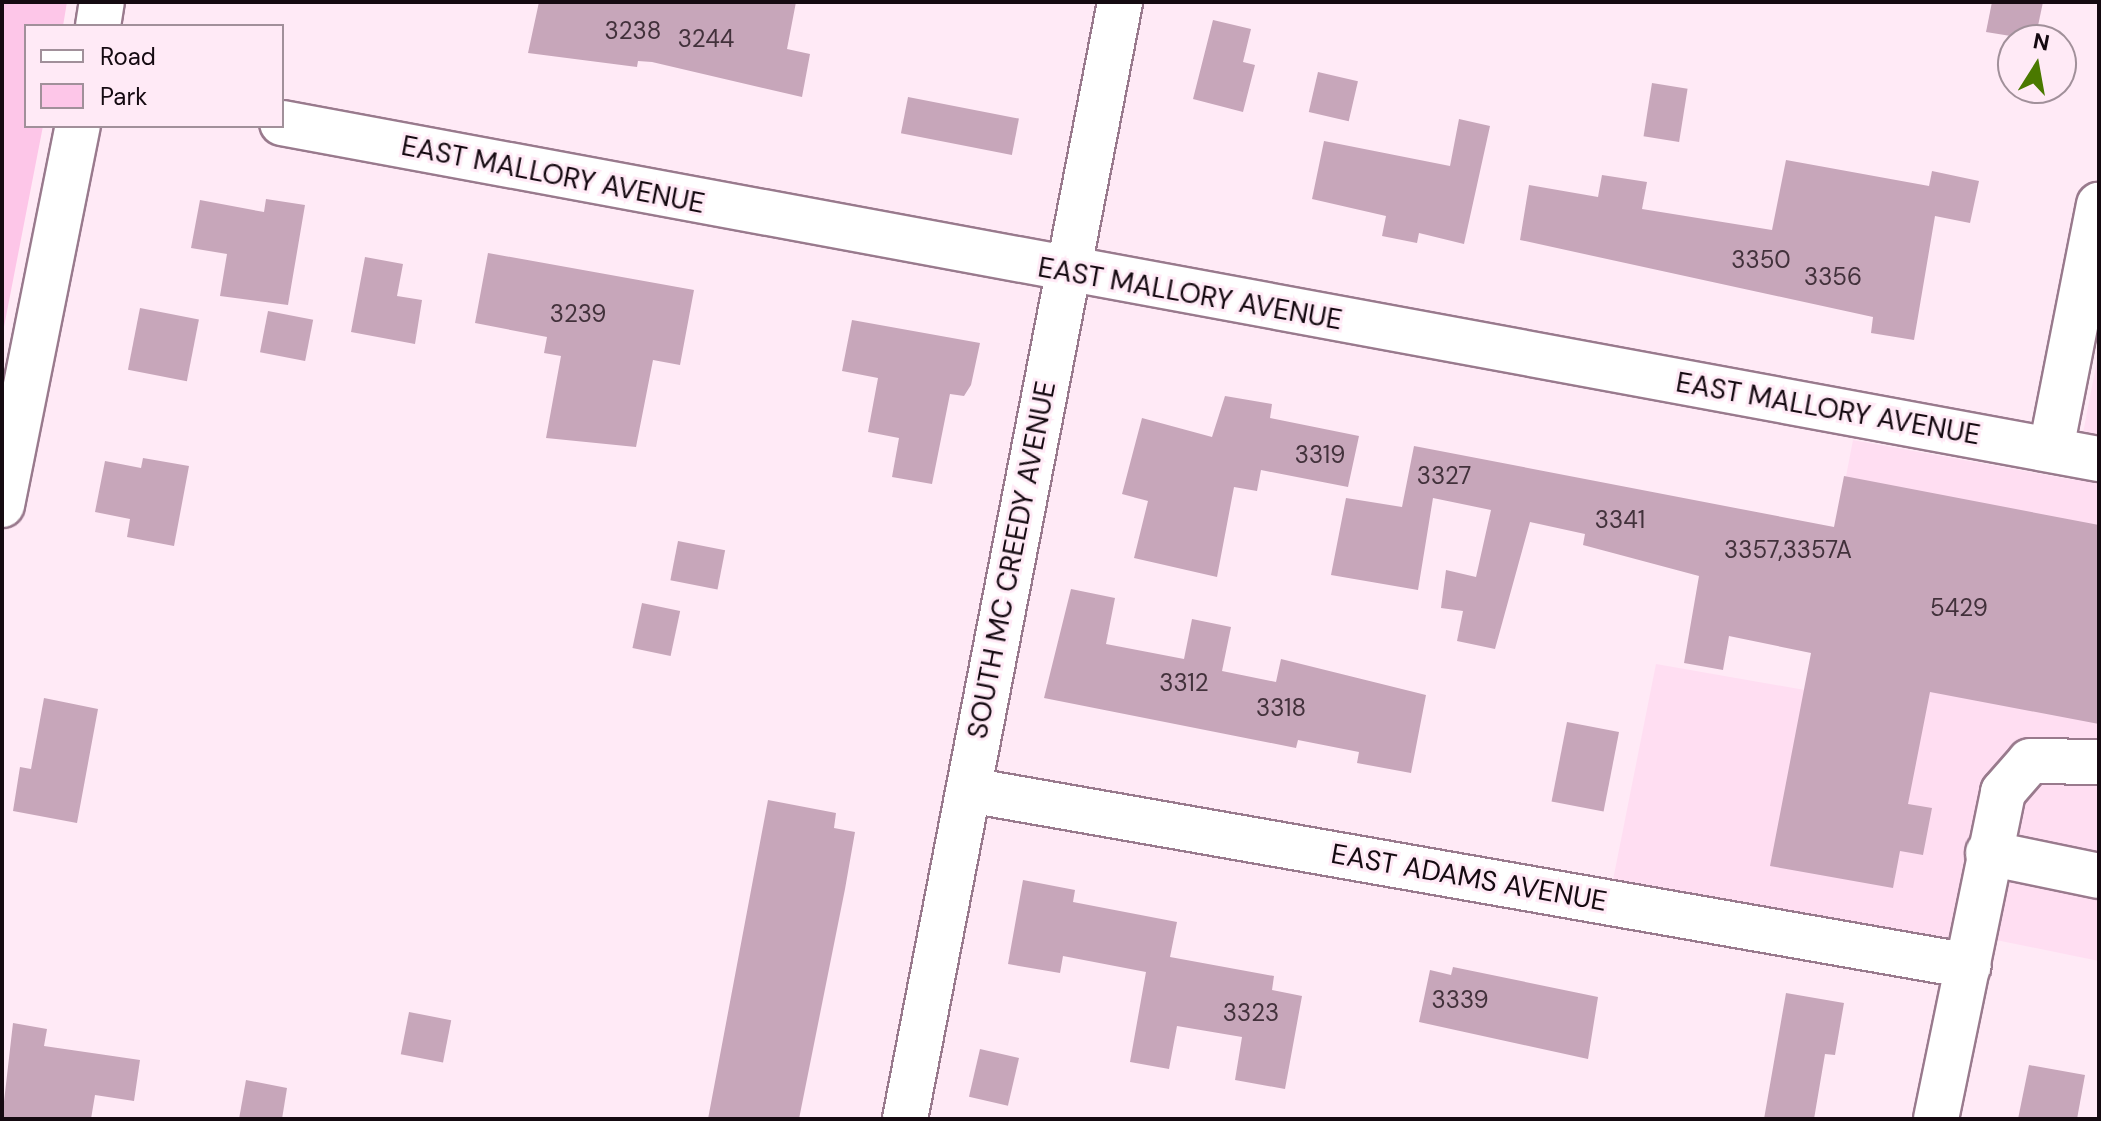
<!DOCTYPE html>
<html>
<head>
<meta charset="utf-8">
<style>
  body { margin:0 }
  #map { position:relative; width:2101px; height:1121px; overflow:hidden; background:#ffeaf6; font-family:"DM Sans",sans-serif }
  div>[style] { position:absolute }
  .built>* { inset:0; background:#ffdef2 }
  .green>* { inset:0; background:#fdc6e8 }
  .building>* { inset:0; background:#c7a6ba; transform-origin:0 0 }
  .roads { filter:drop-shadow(2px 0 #997a8d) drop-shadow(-2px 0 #997a8d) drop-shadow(0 2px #997a8d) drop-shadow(0 -2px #997a8d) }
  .minor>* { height:44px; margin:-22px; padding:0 22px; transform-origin:22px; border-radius:22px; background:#fff }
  span { translate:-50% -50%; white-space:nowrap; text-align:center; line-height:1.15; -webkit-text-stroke:6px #ffeaf6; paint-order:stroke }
  .number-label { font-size:24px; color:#42313b }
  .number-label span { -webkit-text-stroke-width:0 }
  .street-label { font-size:28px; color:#150a11 }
  .frame { position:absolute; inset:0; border:4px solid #150a11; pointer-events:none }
  .legend { position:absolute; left:24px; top:24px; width:260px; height:104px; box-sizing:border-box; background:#ffeaf6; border:2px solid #a1909a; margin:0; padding:10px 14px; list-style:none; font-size:24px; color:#150a11 }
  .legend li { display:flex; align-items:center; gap:16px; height:40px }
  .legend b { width:40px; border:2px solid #a1909a }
  .north { position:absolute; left:1997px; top:24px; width:80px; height:80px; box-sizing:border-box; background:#ffeaf6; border:2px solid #a1909a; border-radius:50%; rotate:11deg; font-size:22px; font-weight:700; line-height:32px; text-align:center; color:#150a11 }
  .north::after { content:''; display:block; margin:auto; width:28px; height:36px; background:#4a7900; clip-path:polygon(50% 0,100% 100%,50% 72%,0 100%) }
</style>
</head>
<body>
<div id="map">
  <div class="built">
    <div style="clip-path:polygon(2099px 350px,2099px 961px,1991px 939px,1987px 953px,1613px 880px,1656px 664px,1805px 690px,1853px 440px,2074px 480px)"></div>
  </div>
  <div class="green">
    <div style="clip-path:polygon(2px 2px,67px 2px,63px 26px,26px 26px,26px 126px,43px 126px,2px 337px)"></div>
  </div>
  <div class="building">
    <div style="clip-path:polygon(539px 2px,796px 2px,787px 49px,810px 54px,802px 97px,652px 62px,638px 61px,637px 67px,528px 53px)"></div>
    <div style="clip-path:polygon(1992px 2px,2043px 2px,2035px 40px,1986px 32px)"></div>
    <div style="clip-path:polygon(1213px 20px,1251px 29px,1243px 62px,1255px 65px,1243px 112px,1193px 99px)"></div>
    <div style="left:1318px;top:72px;width:41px;height:41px;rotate:13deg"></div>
    <div style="left:1652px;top:83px;width:36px;height:54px;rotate:9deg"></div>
    <div style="left:908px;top:97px;width:113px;height:37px;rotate:11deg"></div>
    <div style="clip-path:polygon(1459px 119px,1490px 126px,1464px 244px,1419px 233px,1417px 243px,1382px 236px,1386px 216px,1312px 199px,1324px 141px,1450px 166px)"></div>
    <div style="clip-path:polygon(1786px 160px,1929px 186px,1932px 171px,1979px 181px,1970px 223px,1935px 216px,1914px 340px,1871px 333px,1873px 317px,1520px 240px,1529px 185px,1598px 197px,1602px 175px,1647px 182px,1642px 209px,1772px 230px)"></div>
    <div style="clip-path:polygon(266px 199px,305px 205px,288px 305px,220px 296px,227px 254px,191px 248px,200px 200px,264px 212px)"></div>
    <div style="clip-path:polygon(488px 253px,694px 290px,680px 365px,653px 360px,636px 447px,546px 438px,561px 356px,544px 353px,547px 337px,475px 323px)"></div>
    <div style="clip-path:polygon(365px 257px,403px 264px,397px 296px,422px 300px,415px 344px,351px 332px)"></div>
    <div style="left:140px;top:308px;width:60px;height:63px;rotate:11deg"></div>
    <div style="left:268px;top:311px;width:46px;height:42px;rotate:11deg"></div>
    <div style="clip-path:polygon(852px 320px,980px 343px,971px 385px,964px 396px,950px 394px,932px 484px,892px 477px,899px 438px,868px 432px,878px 378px,842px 371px)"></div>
    <div style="clip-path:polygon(1225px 396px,1272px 404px,1270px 418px,1359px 436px,1348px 487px,1261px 470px,1257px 491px,1234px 487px,1217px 577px,1134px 558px,1148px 501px,1122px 494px,1142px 418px,1212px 437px)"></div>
    <div style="clip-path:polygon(1414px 446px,1834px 527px,1844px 476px,2099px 525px,2099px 724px,1930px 692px,1908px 804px,1932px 808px,1923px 855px,1900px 851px,1893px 888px,1770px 866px,1811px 653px,1729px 636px,1723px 670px,1684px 663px,1699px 576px,1583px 545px,1585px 534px,1530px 522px,1495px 649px,1457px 641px,1463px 611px,1441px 608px,1446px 570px,1476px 577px,1491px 510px,1433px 498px,1418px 590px,1331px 575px,1346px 498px,1402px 507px)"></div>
    <div style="clip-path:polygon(143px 458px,189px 466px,174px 546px,127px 537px,130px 519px,95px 512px,105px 461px,141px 468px)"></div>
    <div style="left:678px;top:541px;width:48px;height:40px;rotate:11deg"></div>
    <div style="clip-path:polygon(1071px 589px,1115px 598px,1106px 644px,1184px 659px,1192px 619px,1231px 627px,1222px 671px,1276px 682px,1281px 659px,1426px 695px,1411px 773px,1357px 763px,1359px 752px,1298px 740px,1296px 748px,1044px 698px)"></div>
    <div style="left:642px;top:603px;width:39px;height:46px;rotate:12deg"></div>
    <div style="clip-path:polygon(44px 698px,98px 709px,77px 823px,13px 811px,20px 767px,31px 769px)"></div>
    <div style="left:1567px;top:722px;width:53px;height:81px;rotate:11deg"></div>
    <div style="clip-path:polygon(768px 800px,836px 813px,834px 828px,855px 832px,845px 889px,799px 1119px,708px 1119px)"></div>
    <div style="clip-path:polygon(1023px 880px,1075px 890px,1073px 902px,1177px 922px,1170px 957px,1274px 976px,1272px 990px,1302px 996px,1285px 1089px,1235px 1080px,1242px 1037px,1177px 1026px,1169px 1069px,1130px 1062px,1146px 972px,1063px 956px,1060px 973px,1008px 964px)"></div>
    <div style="clip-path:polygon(1453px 967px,1598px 997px,1588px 1059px,1419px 1022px,1430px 970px,1451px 975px)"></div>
    <div style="clip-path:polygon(1786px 993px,1844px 1003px,1835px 1055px,1825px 1054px,1814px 1119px,1764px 1119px)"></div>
    <div style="left:409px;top:1012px;width:43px;height:43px;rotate:11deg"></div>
    <div style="clip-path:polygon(13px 1023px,47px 1029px,44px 1046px,140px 1060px,134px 1101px,95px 1095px,91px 1119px,2px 1119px)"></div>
    <div style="left:980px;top:1049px;width:40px;height:49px;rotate:13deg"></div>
    <div style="clip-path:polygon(2029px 1065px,2085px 1075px,2077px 1119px,2018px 1119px)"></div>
    <div style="clip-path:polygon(246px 1080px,287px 1088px,282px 1119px,239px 1119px)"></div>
  </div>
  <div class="roads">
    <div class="minor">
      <div style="left:98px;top:26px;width:24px;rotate:-81deg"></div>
      <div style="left:282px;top:123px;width:1848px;rotate:10.48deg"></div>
      <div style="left:2051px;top:449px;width:249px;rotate:-78.9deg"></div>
      <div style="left:2px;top:505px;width:387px;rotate:-78.7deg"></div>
      <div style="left:969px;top:790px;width:1015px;rotate:9.98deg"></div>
      <div style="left:1988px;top:853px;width:113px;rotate:11.7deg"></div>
      <div style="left:905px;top:1119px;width:1138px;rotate:-79.1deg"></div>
      <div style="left:1936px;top:1119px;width:334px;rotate:-78.4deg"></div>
      <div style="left:2003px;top:792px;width:41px;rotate:-48.9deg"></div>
      <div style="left:2030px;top:761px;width:69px;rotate:0.8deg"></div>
    </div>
  </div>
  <div class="number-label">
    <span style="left:633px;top:31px">3238</span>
    <span style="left:706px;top:39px">3244</span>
    <span style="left:1761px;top:260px">3350</span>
    <span style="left:1833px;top:277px">3356</span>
    <span style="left:578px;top:314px">3239</span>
    <span style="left:1320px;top:455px">3319</span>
    <span style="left:1444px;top:476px">3327</span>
    <span style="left:1620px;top:520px">3341</span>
    <span style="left:1788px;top:550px">3357,3357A</span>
    <span style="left:1959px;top:608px">5429</span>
    <span style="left:1184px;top:683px">3312</span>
    <span style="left:1281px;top:708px">3318</span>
    <span style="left:1460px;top:1000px">3339</span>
    <span style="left:1251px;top:1013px">3323</span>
  </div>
  <div class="street-label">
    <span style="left:553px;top:175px;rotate:11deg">EAST MALLORY AVENUE</span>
    <span style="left:1190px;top:294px;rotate:10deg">EAST MALLORY AVENUE</span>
    <span style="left:1828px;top:409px;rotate:10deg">EAST MALLORY AVENUE</span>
    <span style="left:1012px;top:560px;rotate:-79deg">SOUTH MC CREEDY AVENUE</span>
    <span style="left:1469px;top:878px;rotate:10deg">EAST ADAMS AVENUE</span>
  </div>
  <div class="frame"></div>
  <ul class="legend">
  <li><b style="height:10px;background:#fff"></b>Road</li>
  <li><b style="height:22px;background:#fdc6e8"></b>Park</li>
  </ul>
  <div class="north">N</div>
</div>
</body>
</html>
